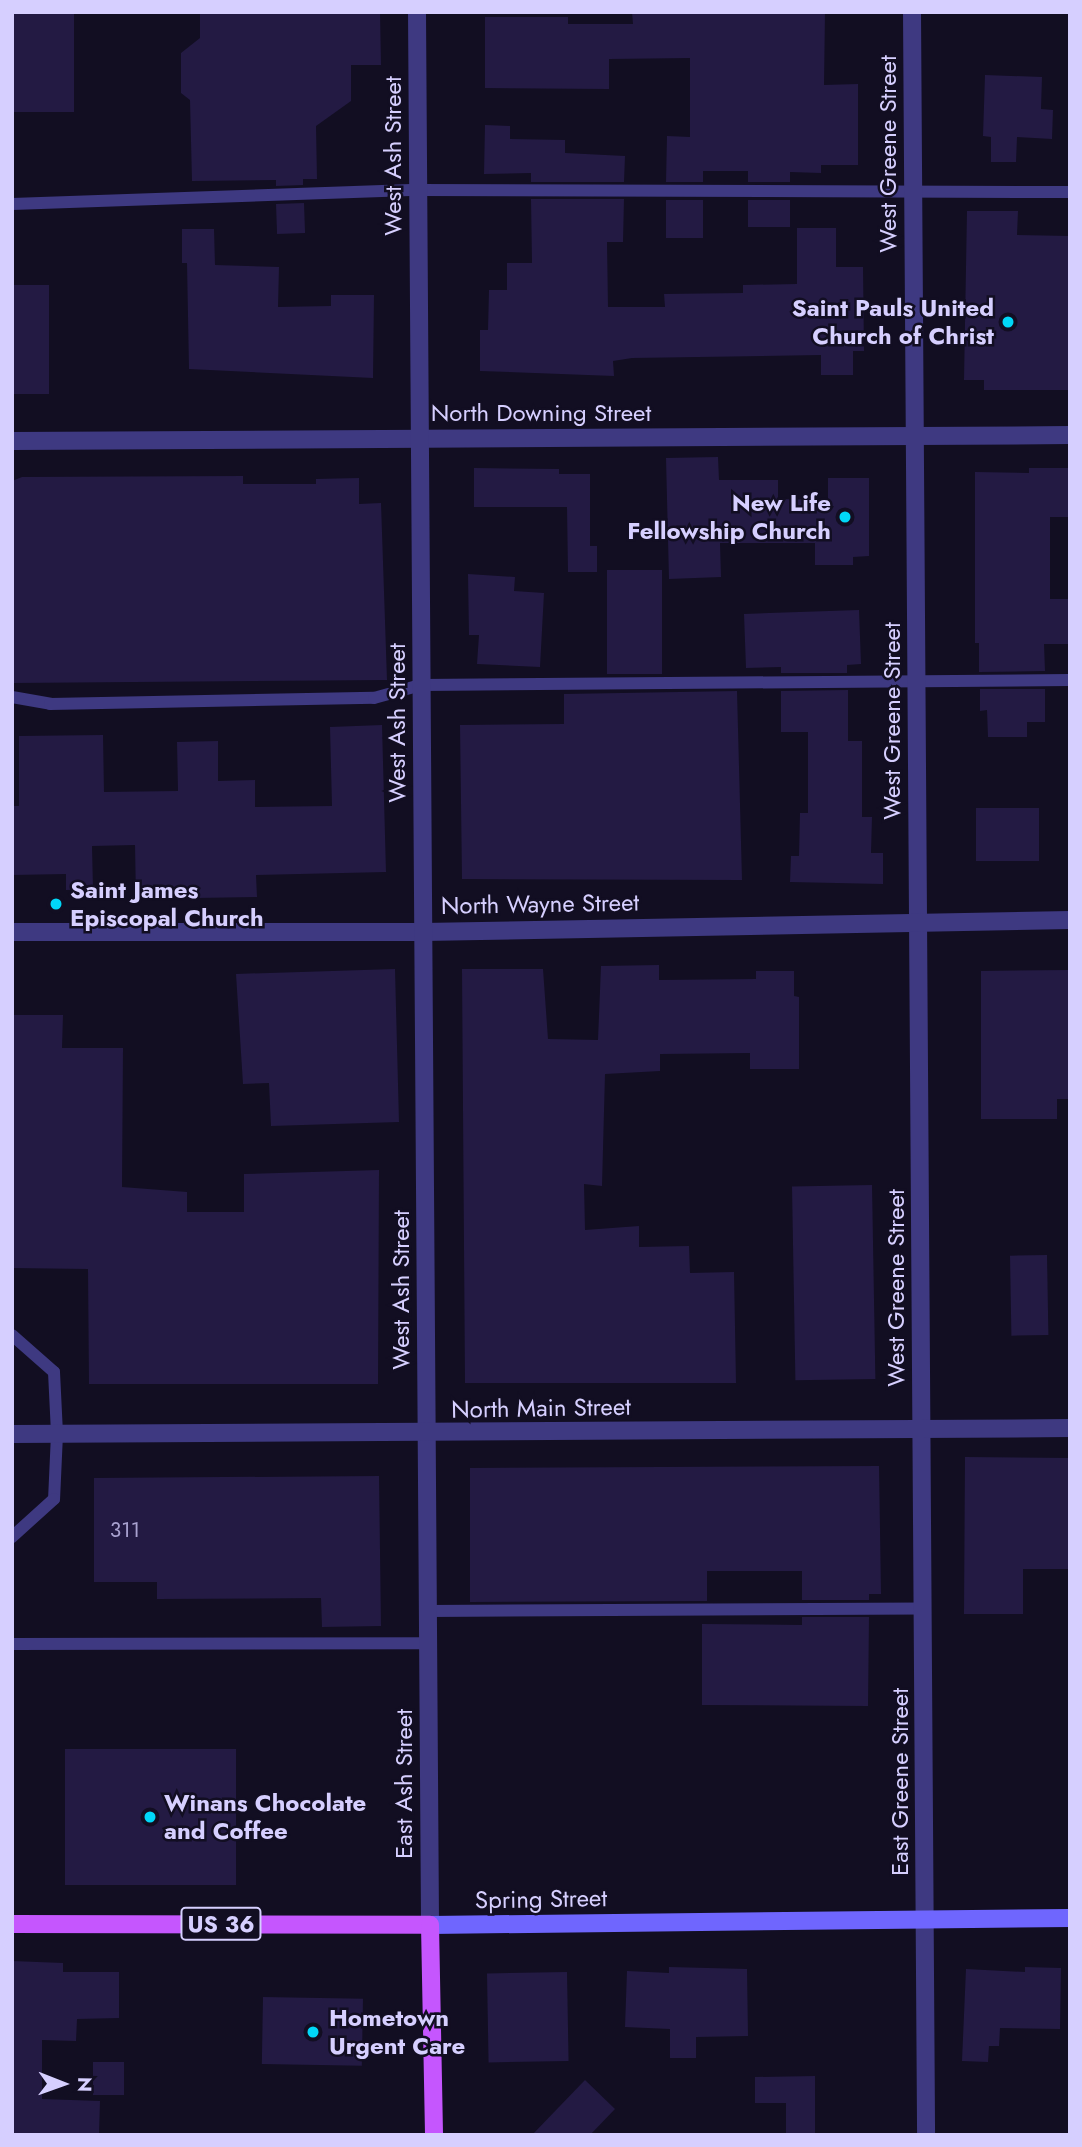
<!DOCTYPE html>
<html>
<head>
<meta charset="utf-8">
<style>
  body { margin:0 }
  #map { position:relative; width:1082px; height:2147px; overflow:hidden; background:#120e22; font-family:Jost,sans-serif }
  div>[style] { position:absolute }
  .building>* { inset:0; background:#231a43; transform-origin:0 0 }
  .service>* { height:12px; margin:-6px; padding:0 6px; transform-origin:6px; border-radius:6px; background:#3e3981 }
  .minor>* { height:18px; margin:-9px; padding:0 9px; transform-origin:9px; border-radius:9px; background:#3e3981 }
  .tertiary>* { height:18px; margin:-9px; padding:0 9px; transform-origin:9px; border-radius:9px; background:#3e3981 }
  .secondary>* { height:18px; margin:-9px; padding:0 9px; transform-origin:9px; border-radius:9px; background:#6f66fe }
  .primary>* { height:18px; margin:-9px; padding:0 9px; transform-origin:9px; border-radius:9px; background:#c556fe }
  .dots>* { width:19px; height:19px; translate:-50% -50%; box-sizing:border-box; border:4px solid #120e22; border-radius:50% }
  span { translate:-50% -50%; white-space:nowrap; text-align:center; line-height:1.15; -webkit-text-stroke:5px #120e22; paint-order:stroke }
  .number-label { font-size:21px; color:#a9a2d0 }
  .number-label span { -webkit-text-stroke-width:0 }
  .shield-label span { padding:2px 5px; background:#120e22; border:2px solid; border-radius:5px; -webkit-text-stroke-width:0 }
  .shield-label { font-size:23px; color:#d6cfff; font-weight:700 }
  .street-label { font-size:24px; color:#d6cfff }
  .poi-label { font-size:24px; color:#d6cfff; font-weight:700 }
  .right { translate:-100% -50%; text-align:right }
  .left { translate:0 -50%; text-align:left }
  .frame { position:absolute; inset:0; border:14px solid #d6cfff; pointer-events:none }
  .north { position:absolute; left:28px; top:2049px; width:70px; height:70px; -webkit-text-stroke:5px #120e22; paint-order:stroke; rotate:91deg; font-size:19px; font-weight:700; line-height:28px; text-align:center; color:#d6cfff }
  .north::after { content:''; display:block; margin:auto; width:24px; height:32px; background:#d6cfff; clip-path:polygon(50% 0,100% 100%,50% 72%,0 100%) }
</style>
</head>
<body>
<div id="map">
  <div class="building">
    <div style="left:12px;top:12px;width:62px;height:100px"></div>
    <div style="clip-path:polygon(200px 12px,380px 12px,381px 65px,351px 65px,351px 101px,316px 126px,317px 179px,303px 179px,303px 185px,276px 186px,276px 180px,192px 181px,190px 100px,181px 93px,181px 53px,200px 38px)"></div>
    <div style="clip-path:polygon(632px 12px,825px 12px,824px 85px,858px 84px,858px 165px,821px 165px,821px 173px,790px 172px,790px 182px,748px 182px,748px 171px,703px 171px,703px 182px,666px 182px,667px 136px,690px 137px,690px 58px,609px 59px,609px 89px,485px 88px,485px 17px,568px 17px,568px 24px,633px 24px)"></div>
    <div style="clip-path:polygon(985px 75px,1042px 77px,1041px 109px,1053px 110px,1052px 139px,1017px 137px,1016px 162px,991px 162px,991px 137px,983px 136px)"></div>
    <div style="clip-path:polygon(485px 125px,510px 126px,510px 139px,565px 140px,565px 153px,625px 156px,624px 182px,531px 182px,531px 173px,484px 174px)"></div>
    <div style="clip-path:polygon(531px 199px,624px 199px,623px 242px,607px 242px,608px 307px,665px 307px,664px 294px,743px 293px,743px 285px,797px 284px,797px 228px,836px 228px,836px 267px,863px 267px,864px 351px,853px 351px,853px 375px,821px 375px,821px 355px,632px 358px,613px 361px,614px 376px,480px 371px,480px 330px,488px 330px,489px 290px,507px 290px,507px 263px,532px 263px)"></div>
    <div style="left:666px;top:200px;width:37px;height:38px"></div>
    <div style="left:748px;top:200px;width:42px;height:27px"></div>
    <div style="left:304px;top:203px;width:30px;height:28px;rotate:88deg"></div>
    <div style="clip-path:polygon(967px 211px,1018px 211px,1017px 235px,1070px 236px,1070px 390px,984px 390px,984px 380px,964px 380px)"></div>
    <div style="clip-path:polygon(182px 229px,214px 229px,215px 265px,279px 267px,278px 307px,331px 306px,331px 295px,374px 295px,373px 378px,189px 369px,187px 263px,182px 263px)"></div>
    <div style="left:12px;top:285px;width:37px;height:109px"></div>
    <div style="clip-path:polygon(718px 457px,719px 480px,778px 480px,778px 499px,828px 500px,828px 478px,869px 478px,869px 556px,853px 557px,853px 565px,815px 565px,815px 543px,720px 543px,721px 577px,669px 579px,666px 458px)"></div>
    <div style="clip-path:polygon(474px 468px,559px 469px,559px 474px,590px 474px,590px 546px,597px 546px,597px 572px,568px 572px,567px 507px,474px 507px)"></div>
    <div style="clip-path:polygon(1029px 468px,1070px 468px,1070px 517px,1050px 517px,1050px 599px,1070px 599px,1070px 644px,1044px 644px,1045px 671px,979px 672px,979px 643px,975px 643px,975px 472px,1029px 473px)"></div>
    <div style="clip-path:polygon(243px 476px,243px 484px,316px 484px,316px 479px,359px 478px,359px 504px,381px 503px,387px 680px,12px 683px,12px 481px,22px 477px)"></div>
    <div style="left:662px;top:570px;width:104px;height:55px;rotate:90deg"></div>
    <div style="clip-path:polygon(468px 574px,515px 577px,514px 591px,544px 593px,540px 667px,477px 664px,479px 635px,469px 635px)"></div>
    <div style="clip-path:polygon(859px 610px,861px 664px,847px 665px,847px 673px,781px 673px,781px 667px,746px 668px,744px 614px)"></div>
    <div style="clip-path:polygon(980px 689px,1045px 689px,1045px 722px,1027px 722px,1027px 737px,988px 737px,987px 710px,980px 711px)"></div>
    <div style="clip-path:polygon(848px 690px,848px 741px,862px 741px,862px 817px,872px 817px,871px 853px,883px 853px,883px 884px,790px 882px,791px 856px,799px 856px,800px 813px,808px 813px,808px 732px,781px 732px,781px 691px)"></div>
    <div style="clip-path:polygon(737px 691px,742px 880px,462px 879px,460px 725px,564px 724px,564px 694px)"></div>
    <div style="clip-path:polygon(382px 725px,386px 872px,256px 875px,257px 897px,136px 899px,135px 845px,92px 846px,93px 889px,66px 890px,66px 874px,12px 875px,12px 806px,19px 806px,19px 736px,103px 735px,104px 792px,178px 791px,177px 742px,218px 741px,218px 781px,255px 780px,255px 807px,332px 806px,330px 727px)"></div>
    <div style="left:1039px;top:808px;width:53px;height:63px;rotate:90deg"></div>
    <div style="clip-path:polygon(659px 965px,659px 980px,756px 979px,756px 971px,794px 971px,794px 996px,799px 997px,799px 1069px,750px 1069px,750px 1053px,660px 1054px,660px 1071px,605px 1074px,602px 1186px,584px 1184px,585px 1230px,639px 1226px,639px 1247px,689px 1246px,690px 1273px,734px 1272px,736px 1383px,465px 1383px,462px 969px,543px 969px,548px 1039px,598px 1040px,601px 966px)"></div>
    <div style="clip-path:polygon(395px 969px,399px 1122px,271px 1126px,269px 1083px,243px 1084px,236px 974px)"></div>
    <div style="clip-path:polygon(1070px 970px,1070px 1099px,1057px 1099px,1057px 1119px,981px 1119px,981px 971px)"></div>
    <div style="clip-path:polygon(12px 1015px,63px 1015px,62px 1048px,123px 1048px,122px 1187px,187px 1192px,187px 1212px,244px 1212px,244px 1174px,379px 1170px,378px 1384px,89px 1384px,88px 1269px,12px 1268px)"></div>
    <div style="left:872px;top:1185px;width:194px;height:80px;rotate:89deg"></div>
    <div style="left:1047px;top:1255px;width:80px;height:37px;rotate:89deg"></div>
    <div style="clip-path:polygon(965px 1457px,1070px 1458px,1070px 1569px,1023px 1569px,1023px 1614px,964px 1614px)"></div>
    <div style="clip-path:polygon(879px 1466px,881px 1594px,869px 1594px,869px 1600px,802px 1600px,802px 1571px,707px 1571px,707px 1601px,470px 1602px,470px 1468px)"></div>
    <div style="clip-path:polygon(379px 1476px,381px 1626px,322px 1627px,321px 1598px,157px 1599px,157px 1582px,94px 1582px,94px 1478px)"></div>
    <div style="clip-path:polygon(802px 1617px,869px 1617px,868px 1706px,702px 1705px,702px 1624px,802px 1625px)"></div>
    <div style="left:65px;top:1749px;width:171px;height:136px"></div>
    <div style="clip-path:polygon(12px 1961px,63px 1963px,63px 1972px,119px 1972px,119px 2018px,77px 2019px,76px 2041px,42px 2040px,42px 2099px,100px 2101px,99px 2135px,12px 2135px)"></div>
    <div style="clip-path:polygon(669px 1967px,747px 1969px,748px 2036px,696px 2037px,696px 2058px,670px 2058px,670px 2029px,625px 2027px,627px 1971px,669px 1973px)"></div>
    <div style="clip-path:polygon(1025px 1967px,1061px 1968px,1060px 2029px,1000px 2028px,999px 2046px,989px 2046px,988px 2062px,962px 2061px,966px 1969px,1025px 1972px)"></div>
    <div style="left:567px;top:1972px;width:89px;height:80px;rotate:89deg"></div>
    <div style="left:263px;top:1997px;width:100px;height:67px;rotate:1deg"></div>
    <div style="left:124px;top:2062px;width:33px;height:31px;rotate:90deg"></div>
    <div style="clip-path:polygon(815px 2076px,815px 2135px,786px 2135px,786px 2103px,755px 2103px,755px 2077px)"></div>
    <div style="clip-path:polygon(585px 2080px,615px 2109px,590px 2135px,532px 2135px)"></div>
  </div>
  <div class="service">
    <div style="left:12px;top:204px;width:406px;rotate:-2deg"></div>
    <div style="left:418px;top:190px;width:652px;rotate:0.18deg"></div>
    <div style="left:12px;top:697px;width:39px;rotate:10deg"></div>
    <div style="left:50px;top:704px;width:324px;rotate:-1.1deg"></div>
    <div style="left:374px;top:698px;width:49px;rotate:-15.5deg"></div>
    <div style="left:421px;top:685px;width:649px;rotate:-0.44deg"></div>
    <div style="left:12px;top:1335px;width:56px;rotate:41.4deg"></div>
    <div style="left:54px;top:1372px;width:62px;rotate:87.2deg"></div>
    <div style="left:57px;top:1434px;width:65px;rotate:92.6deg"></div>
    <div style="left:54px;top:1499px;width:57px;rotate:137.9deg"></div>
    <div style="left:428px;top:1611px;width:495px;rotate:-0.3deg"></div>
    <div style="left:12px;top:1644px;width:415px;rotate:-0.1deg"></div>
  </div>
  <div class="minor">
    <div style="left:912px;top:12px;width:2123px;rotate:89.62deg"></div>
    <div style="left:12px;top:441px;width:1058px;rotate:-0.32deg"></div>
    <div style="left:12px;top:932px;width:411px"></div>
    <div style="left:423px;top:932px;width:647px;rotate:-1.06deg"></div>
  </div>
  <div class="tertiary">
    <div style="left:417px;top:12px;width:1913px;rotate:89.61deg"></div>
    <div style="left:12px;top:1434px;width:1058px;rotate:-0.32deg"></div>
  </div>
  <div class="secondary">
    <div style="left:430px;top:1925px;width:640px;rotate:-0.63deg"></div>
  </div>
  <div class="primary">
    <div style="left:12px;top:1924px;width:418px;rotate:0.1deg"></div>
    <div style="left:430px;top:1925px;width:210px;rotate:88.9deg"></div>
  </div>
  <div class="dots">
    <div style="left:1008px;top:322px;background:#01d7f8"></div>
    <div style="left:845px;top:517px;background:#01d7f8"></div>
    <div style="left:56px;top:904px;background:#01d7f8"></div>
    <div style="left:150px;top:1817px;background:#01d7f8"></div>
    <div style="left:313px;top:2032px;background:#01d7f8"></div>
  </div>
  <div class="number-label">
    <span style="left:125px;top:1530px">311</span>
  </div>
  <div class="shield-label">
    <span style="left:221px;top:1924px">US 36</span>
  </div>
  <div class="street-label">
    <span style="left:888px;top:154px;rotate:-90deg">West Greene Street</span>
    <span style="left:393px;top:156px;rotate:-90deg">West Ash Street</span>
    <span style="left:541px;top:413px">North Downing Street</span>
    <span style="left:892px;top:721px;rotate:-90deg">West Greene Street</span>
    <span style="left:397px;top:723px;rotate:-90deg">West Ash Street</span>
    <span style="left:540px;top:904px;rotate:-1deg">North Wayne Street</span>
    <span style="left:896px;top:1288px;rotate:-90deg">West Greene Street</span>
    <span style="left:401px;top:1290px;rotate:-90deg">West Ash Street</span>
    <span style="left:541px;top:1408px;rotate:-1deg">North Main Street</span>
    <span style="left:900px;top:1782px;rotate:-90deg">East Greene Street</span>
    <span style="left:404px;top:1784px;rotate:-90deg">East Ash Street</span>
    <span style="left:541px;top:1899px;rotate:-1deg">Spring Street</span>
  </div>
  <div class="poi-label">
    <span class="right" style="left:994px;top:322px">Saint Pauls United<br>Church of Christ</span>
    <span class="right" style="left:831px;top:517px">New Life<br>Fellowship Church</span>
    <span class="left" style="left:70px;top:904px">Saint James<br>Episcopal Church</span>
    <span class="left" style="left:164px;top:1817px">Winans Chocolate<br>and Coffee</span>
    <span class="left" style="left:329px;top:2032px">Hometown<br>Urgent Care</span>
  </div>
  <div class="frame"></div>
  <div class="north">N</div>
</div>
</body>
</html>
